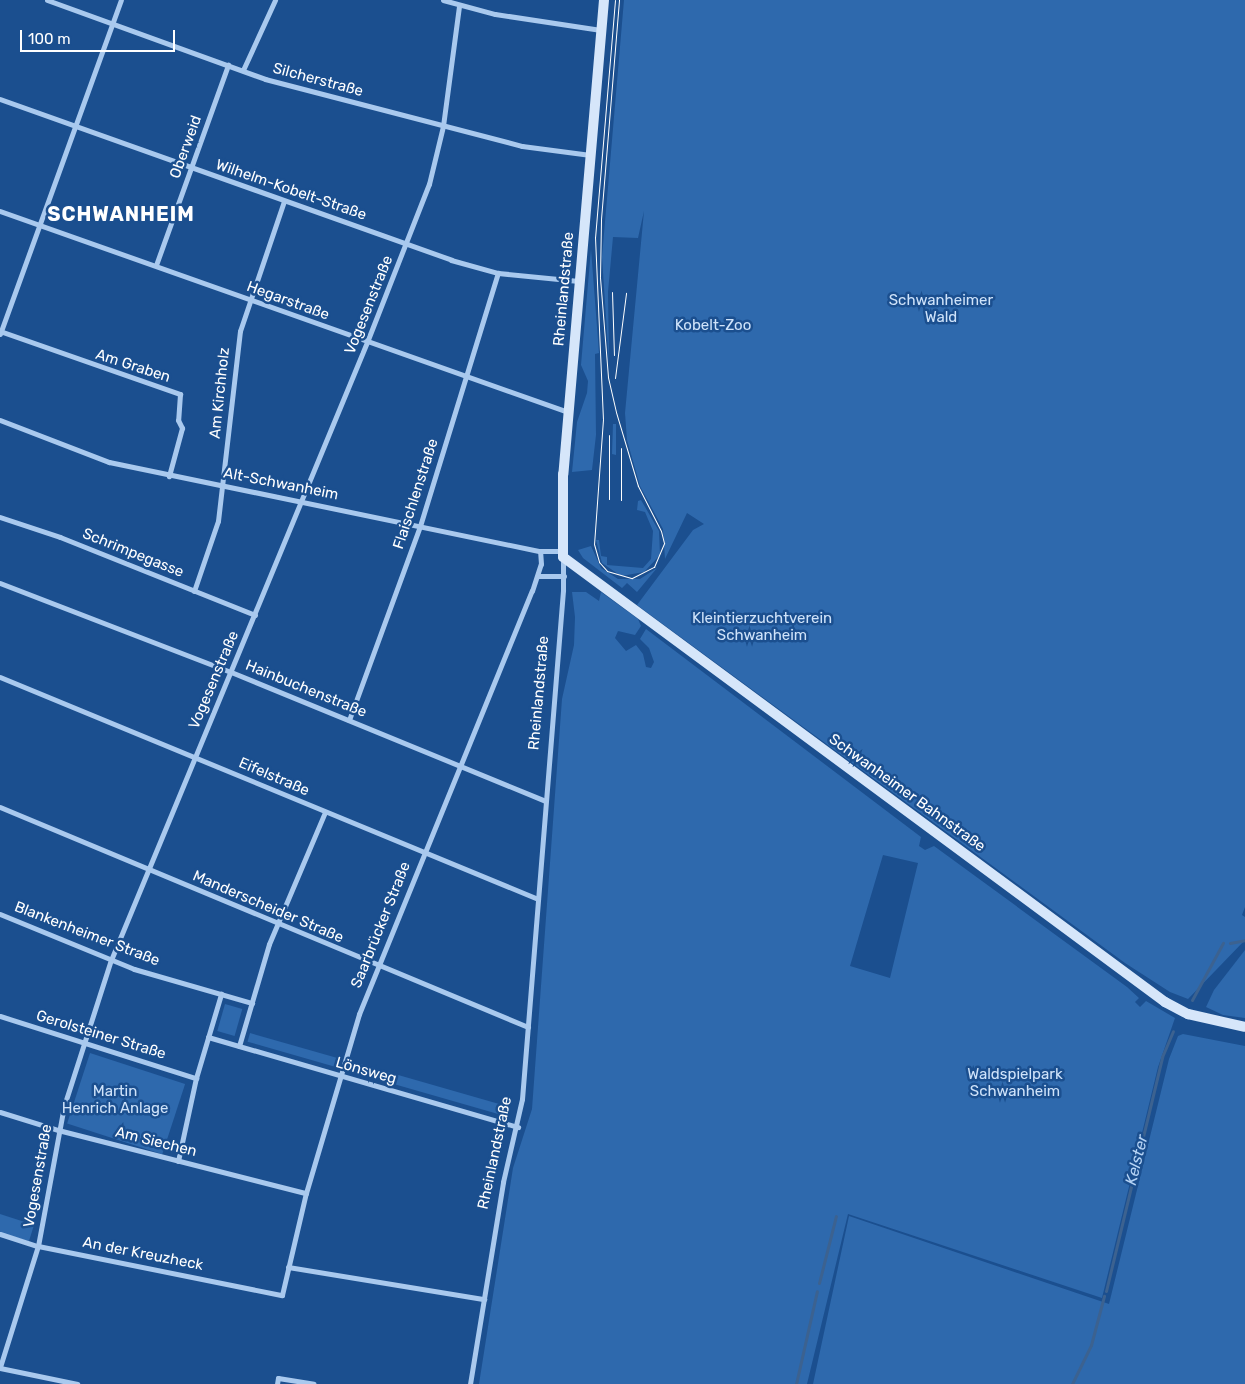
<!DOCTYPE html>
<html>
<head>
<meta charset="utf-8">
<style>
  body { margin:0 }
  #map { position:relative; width:1245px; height:1384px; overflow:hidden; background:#1b4f8f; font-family:Rubik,sans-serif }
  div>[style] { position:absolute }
  .green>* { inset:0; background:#2e69ad; transform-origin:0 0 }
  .stream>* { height:3px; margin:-1.5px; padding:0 1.5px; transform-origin:1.5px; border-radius:1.5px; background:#3c6290 }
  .street>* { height:5px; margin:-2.5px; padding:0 2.5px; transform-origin:2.5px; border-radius:2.5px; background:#a9c9ee }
  .secondary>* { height:10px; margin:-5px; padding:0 5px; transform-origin:5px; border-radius:5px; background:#d6e6fa }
  .tram>* { height:1px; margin:-0.5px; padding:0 0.5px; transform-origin:0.5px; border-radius:0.5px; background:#fff }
  span { translate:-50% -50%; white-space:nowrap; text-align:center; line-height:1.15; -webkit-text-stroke:5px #1b4f8f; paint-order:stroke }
  .street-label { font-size:15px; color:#fff }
  .park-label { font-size:15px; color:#cfe3fa }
  .water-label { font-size:16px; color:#b5d3f5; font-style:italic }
  .district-label { font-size:20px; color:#fff; font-weight:700; letter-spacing:1px }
  .scale { position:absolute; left:20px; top:30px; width:155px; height:22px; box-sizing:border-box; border:2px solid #fff; border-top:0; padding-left:6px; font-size:15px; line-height:18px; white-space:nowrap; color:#fff; -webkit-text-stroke:4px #1b4f8f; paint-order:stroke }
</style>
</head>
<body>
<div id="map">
  <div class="green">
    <div style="clip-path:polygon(624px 0,1245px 0,1245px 907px,1242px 915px,1245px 917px,1245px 940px,1188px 999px,1170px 992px,1125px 963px,637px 605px,693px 530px,704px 524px,687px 513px,665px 559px,663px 529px,640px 486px,627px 440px,625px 413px,644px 211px,638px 238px,613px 237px,608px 292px,609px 363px,602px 257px)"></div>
    <div style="clip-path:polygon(591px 249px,599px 353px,595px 354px,596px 435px,592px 470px,572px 472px,577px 422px,587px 393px,588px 381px,581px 365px)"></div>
    <div style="clip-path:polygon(613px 424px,616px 424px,616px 455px,612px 454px)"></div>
    <div style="clip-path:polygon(641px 500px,659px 531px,660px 555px,644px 572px,621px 576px,602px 563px,596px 540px,599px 540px,601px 556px,607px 557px,607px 565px,643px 568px,651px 559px,653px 531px,645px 512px,637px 510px,638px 501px)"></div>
    <div style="clip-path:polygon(591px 546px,601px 568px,618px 579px,640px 579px,657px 568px,637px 592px,627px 583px,622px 588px,583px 558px,578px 550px)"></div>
    <div style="clip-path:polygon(evenodd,572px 592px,586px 592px,599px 601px,601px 592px,638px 619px,641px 626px,635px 635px,618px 631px,615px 638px,626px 651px,636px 645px,643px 654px,646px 667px,651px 668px,654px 662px,649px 648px,640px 639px,646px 629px,921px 837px,919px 846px,925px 850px,934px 846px,1127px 987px,1139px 998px,1135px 1002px,1140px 1007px,1146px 1001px,1175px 1018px,1158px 1067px,1102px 1298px,848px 1214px,807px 1384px,479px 1384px,513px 1168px,532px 1109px,562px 699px,574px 645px,575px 617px,572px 592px,883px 855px,918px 863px,890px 978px,850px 966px,883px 855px)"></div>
    <div style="clip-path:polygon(1245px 950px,1245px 1018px,1223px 1015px,1206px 1007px,1214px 990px)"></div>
    <div style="left:225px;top:1004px;width:18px;height:28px;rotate:16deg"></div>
    <div style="left:250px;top:1033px;width:90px;height:9px;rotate:16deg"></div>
    <div style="clip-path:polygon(1183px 1034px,1245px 1046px,1245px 1384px,813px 1384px,849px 1216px,1109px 1304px,1169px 1059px,1178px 1036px)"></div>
    <div style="left:90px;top:1053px;width:100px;height:74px;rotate:18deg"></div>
    <div style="left:353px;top:1062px;width:162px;height:10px;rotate:16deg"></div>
    <div style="clip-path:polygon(0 1214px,34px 1225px,29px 1241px,0 1233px)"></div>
  </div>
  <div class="stream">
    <div style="left:1230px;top:943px;width:15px;rotate:-11deg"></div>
    <div style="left:1192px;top:1000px;width:65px;rotate:-61.5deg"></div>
    <div style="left:819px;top:1283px;width:69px;rotate:-75.8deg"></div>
    <div style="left:1106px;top:1291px;width:241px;rotate:-76.5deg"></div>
    <div style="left:1162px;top:1057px;width:28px;rotate:-67deg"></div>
    <div style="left:796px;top:1384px;width:95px;rotate:-77.3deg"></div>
    <div style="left:1072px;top:1384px;width:43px;rotate:-64deg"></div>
    <div style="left:1091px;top:1345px;width:51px;rotate:-75.1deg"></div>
  </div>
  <div class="street">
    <div style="left:47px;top:0;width:232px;rotate:19.9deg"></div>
    <div style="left:265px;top:79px;width:266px;rotate:14.6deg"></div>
    <div style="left:522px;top:146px;width:69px;rotate:7.5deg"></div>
    <div style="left:443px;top:0;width:54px;rotate:15.1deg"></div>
    <div style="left:495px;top:14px;width:107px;rotate:8.6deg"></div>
    <div style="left:243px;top:70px;width:77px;rotate:-65.4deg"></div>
    <div style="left:0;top:99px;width:479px;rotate:19.6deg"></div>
    <div style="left:451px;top:260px;width:49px;rotate:15.5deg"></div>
    <div style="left:498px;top:273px;width:81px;rotate:5.6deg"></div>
    <div style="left:0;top:211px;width:603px;rotate:19.49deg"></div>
    <div style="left:156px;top:265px;width:213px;rotate:-70.2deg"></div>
    <div style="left:0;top:331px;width:191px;rotate:19.3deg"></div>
    <div style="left:180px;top:394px;width:26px;rotate:94deg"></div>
    <div style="left:178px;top:420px;width:9px;rotate:63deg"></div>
    <div style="left:182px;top:428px;width:50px;rotate:105.2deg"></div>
    <div style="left:0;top:334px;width:355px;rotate:-70.1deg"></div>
    <div style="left:0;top:420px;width:117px;rotate:21.1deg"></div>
    <div style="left:109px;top:462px;width:440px;rotate:11.7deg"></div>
    <div style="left:540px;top:551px;width:23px"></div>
    <div style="left:0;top:517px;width:63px;rotate:18.4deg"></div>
    <div style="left:60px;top:537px;width:210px;rotate:21.8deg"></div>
    <div style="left:538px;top:576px;width:26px"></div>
    <div style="left:0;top:583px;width:248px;rotate:21.1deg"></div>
    <div style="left:231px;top:672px;width:339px;rotate:22.3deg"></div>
    <div style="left:194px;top:591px;width:74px;rotate:-71.1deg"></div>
    <div style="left:218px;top:521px;width:191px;rotate:-83.4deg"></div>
    <div style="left:240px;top:331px;width:137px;rotate:-71.3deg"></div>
    <div style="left:0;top:677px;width:582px;rotate:22.42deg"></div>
    <div style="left:349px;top:720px;width:207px;rotate:-69.9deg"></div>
    <div style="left:420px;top:526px;width:265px;rotate:-72.9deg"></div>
    <div style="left:0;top:807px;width:572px;rotate:22.62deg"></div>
    <div style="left:0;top:914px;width:145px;rotate:22.3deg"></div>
    <div style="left:134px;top:969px;width:123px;rotate:16.1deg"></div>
    <div style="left:0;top:1016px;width:206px;rotate:17.6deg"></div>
    <div style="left:208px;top:1037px;width:323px;rotate:16.2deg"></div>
    <div style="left:239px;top:1046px;width:106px;rotate:-73.6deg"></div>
    <div style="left:269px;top:944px;width:143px;rotate:-67deg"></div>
    <div style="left:0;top:1112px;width:61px;rotate:17.2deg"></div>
    <div style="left:58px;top:1130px;width:256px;rotate:14.3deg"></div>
    <div style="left:178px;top:1161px;width:85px;rotate:-77.8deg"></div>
    <div style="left:196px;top:1078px;width:88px;rotate:-73.4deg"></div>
    <div style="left:0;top:1234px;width:40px;rotate:18deg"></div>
    <div style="left:38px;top:1246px;width:249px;rotate:11.4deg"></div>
    <div style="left:282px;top:1295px;width:105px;rotate:-76.8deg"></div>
    <div style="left:306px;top:1193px;width:187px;rotate:-73.5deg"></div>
    <div style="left:359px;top:1014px;width:457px;rotate:-67.8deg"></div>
    <div style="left:532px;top:591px;width:28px;rotate:-72deg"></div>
    <div style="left:541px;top:564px;width:13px;rotate:-94deg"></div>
    <div style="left:288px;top:1267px;width:199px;rotate:9.3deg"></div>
    <div style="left:0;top:1367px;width:127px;rotate:-72.6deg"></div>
    <div style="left:38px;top:1246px;width:142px;rotate:-79.5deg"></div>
    <div style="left:64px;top:1106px;width:153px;rotate:-72.2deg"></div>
    <div style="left:111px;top:960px;width:669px;rotate:-67.5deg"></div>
    <div style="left:367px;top:342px;width:170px;rotate:-68.6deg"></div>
    <div style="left:429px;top:184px;width:60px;rotate:-76.4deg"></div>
    <div style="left:443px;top:126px;width:121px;rotate:-82.4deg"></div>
    <div style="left:0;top:1368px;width:79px;rotate:11.7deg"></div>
    <div style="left:277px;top:1384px;width:6px;rotate:-81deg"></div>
    <div style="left:278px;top:1378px;width:36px;rotate:9deg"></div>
    <div style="left:470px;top:1384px;width:205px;rotate:-80.7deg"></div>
    <div style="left:503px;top:1182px;width:85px;rotate:-77.1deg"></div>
    <div style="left:522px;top:1099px;width:511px;rotate:-85.39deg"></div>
    <div style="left:563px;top:590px;width:33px;rotate:-90deg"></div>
  </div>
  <div class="secondary">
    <div style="left:604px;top:0;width:476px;rotate:94.9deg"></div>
    <div style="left:563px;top:474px;width:83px;rotate:90deg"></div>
    <div style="left:563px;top:557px;width:749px;rotate:36.47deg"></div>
    <div style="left:1165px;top:1002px;width:26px;rotate:28deg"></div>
    <div style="left:1188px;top:1014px;width:58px;rotate:12.8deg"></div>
  </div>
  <div class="tram">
    <div style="left:615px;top:0;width:238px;rotate:94.8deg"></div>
    <div style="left:595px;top:237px;width:182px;rotate:87.5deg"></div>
    <div style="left:603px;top:419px;width:125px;rotate:94.1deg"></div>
    <div style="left:594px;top:544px;width:19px;rotate:74deg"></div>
    <div style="left:599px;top:562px;width:12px;rotate:48deg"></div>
    <div style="left:607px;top:571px;width:26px;rotate:16deg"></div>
    <div style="left:632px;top:578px;width:25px;rotate:-27deg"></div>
    <div style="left:654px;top:567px;width:26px;rotate:-67deg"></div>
    <div style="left:664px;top:543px;width:12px;rotate:-104deg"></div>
    <div style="left:661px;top:531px;width:51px;rotate:-117.1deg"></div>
    <div style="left:638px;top:486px;width:77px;rotate:-106.6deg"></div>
    <div style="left:616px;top:412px;width:36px;rotate:-103deg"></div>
    <div style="left:608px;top:377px;width:100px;rotate:-94.6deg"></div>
    <div style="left:600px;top:277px;width:58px;rotate:-89deg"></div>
    <div style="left:601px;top:219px;width:220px;rotate:-85.3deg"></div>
    <div style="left:612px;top:292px;width:63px;rotate:88.2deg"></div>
    <div style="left:615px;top:378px;width:86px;rotate:-82.6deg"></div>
    <div style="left:621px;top:448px;width:52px;rotate:90deg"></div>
    <div style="left:609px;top:499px;width:64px;rotate:-90deg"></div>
  </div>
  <div class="street-label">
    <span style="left:318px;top:80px;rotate:15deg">Silcherstraße</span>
    <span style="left:186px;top:147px;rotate:-70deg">Oberweid</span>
    <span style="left:291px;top:190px;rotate:19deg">Wilhelm-Kobelt-Straße</span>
    <span style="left:564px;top:289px;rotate:-85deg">Rheinlandstraße</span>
    <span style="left:288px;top:301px;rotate:20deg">Hegarstraße</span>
    <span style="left:369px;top:305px;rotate:-68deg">Vogesenstraße</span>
    <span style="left:133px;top:366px;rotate:18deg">Am Graben</span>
    <span style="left:220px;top:393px;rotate:-84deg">Am Kirchholz</span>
    <span style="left:281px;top:484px;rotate:11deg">Alt-Schwanheim</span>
    <span style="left:416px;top:494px;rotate:-72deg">Flaischlenstraße</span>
    <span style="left:133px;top:553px;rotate:22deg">Schrimpegasse</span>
    <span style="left:214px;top:680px;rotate:-67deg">Vogesenstraße</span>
    <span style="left:306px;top:689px;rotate:22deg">Hainbuchenstraße</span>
    <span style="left:539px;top:693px;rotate:-85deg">Rheinlandstraße</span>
    <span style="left:274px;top:777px;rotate:23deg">Eifelstraße</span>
    <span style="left:907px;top:793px;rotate:36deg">Schwanheimer Bahnstraße</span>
    <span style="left:268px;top:907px;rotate:23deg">Manderscheider Straße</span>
    <span style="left:381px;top:925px;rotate:-68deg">Saarbrücker Straße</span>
    <span style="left:87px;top:934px;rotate:21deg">Blankenheimer Straße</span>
    <span style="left:101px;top:1035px;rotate:17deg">Gerolsteiner Straße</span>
    <span style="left:366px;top:1071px;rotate:16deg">Lönsweg</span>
    <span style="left:156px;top:1142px;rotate:14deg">Am Siechen</span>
    <span style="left:495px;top:1153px;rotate:-78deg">Rheinlandstraße</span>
    <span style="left:38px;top:1176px;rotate:-80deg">Vogesenstraße</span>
    <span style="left:143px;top:1254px;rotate:11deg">An der Kreuzheck</span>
  </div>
  <div class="park-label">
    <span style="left:941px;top:309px">Schwanheimer<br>Wald</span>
    <span style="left:713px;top:326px">Kobelt-Zoo</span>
    <span style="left:762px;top:627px">Kleintierzuchtverein<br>Schwanheim</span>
    <span style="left:1015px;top:1083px">Waldspielpark<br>Schwanheim</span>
    <span style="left:115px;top:1100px">Martin<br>Henrich Anlage</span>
  </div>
  <div class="water-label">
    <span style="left:1137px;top:1160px;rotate:-76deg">Kelster</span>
  </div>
  <div class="district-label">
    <span style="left:121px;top:214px">SCHWANHEIM</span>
  </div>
  <div class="scale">100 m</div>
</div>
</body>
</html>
